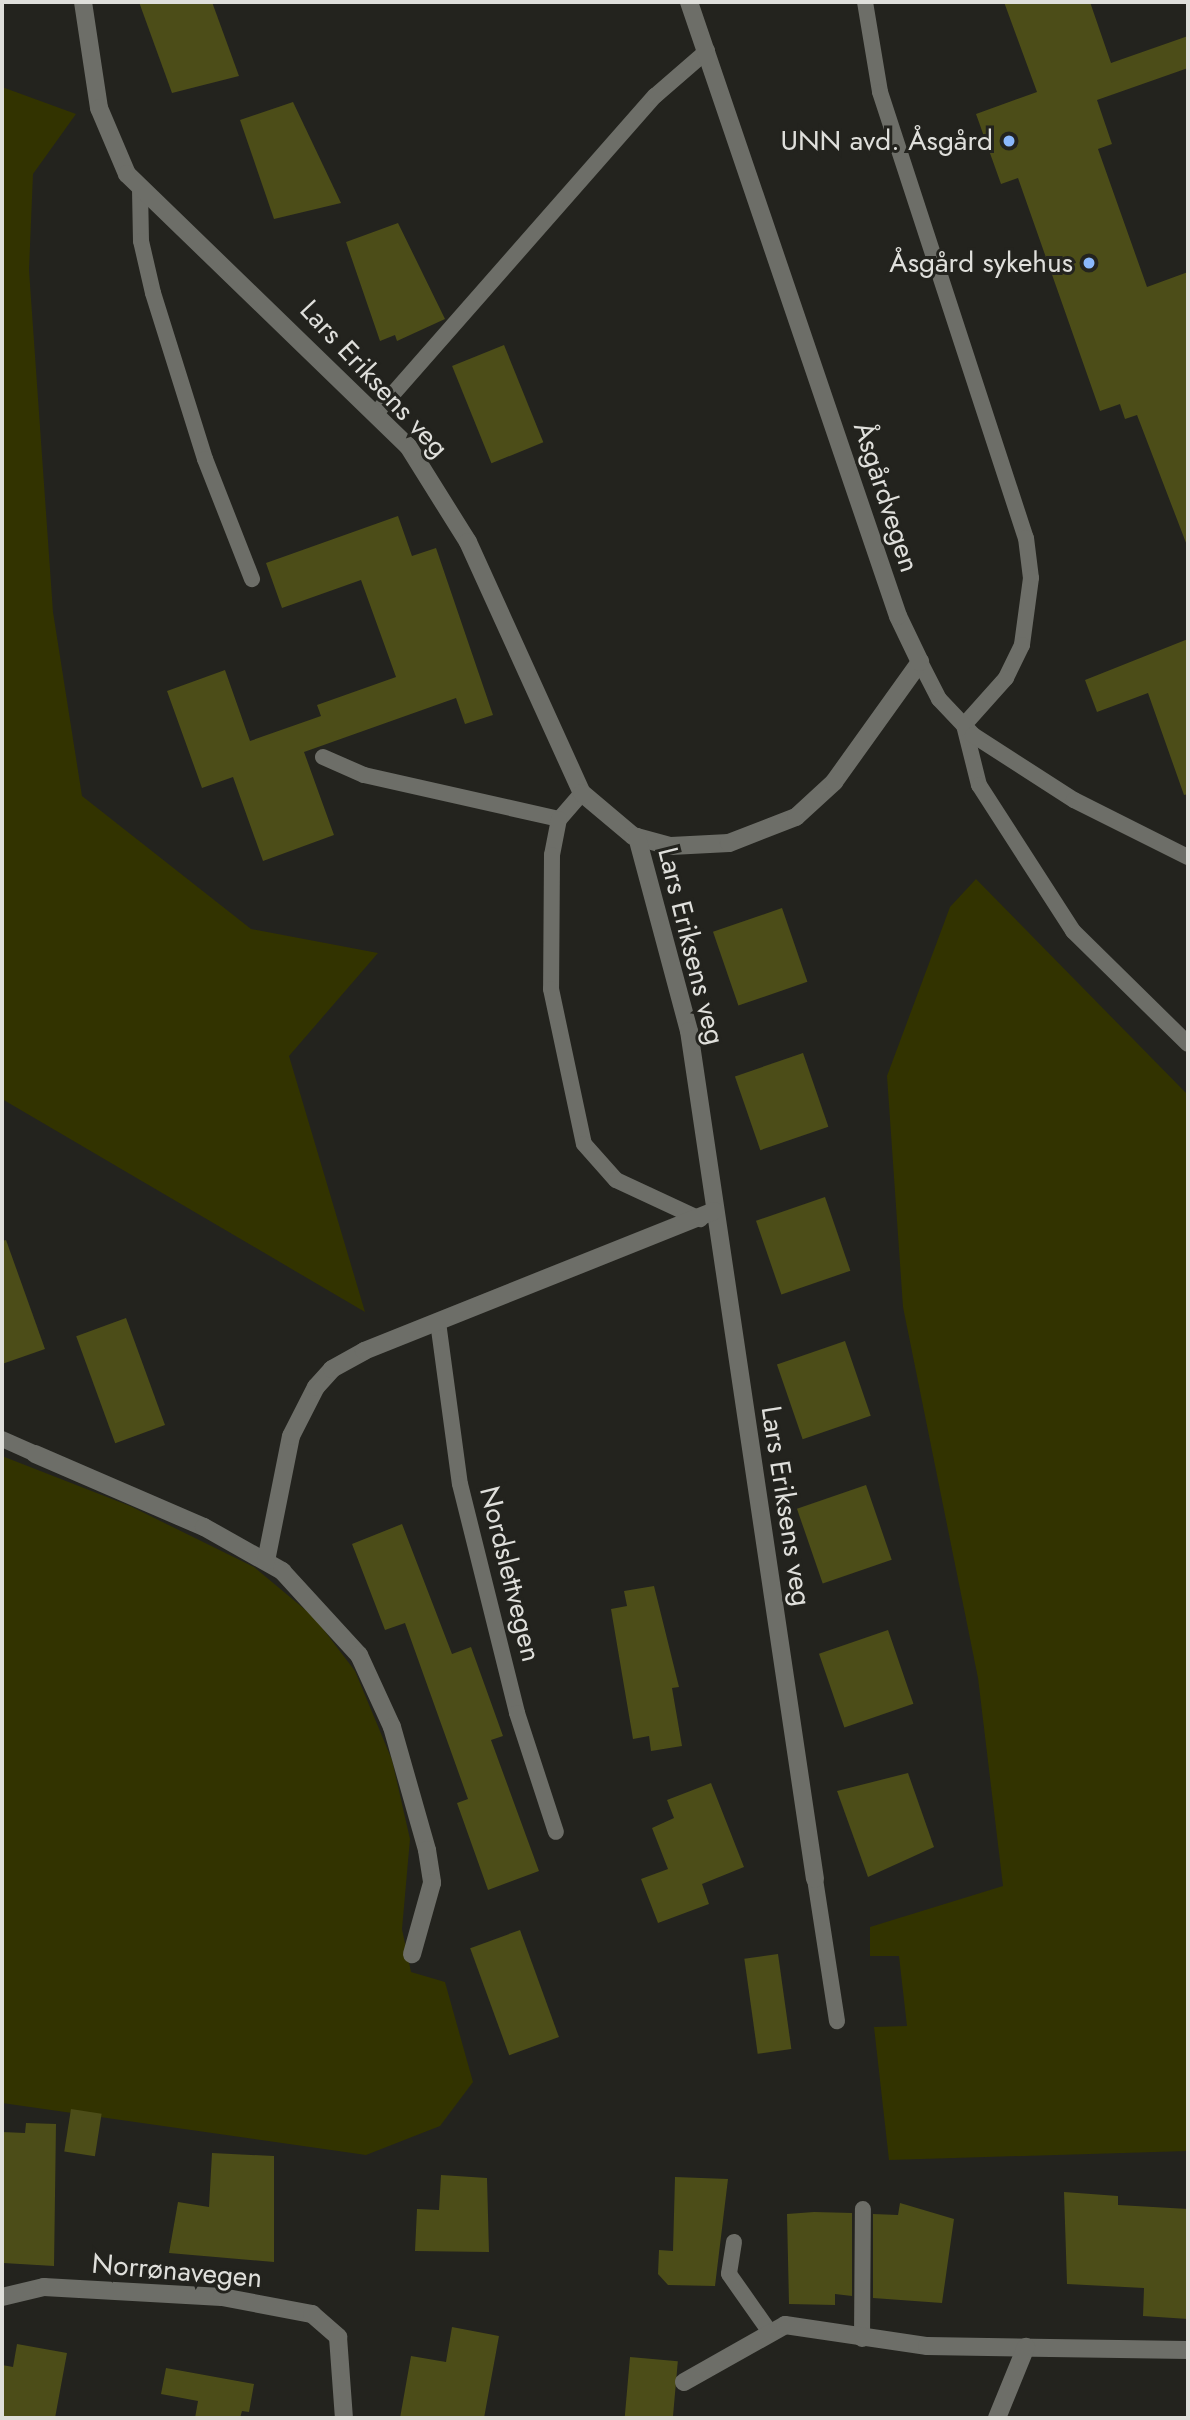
<!DOCTYPE html>
<html>
<head>
<meta charset="utf-8">
<style>
  body { margin:0 }
  #map { position:relative; width:1190px; height:2420px; overflow:hidden; background:#23231e; font-family:Jost,sans-serif }
  div>[style] { position:absolute }
  .green>* { inset:0; background:#323300 }
  .building>* { inset:0; background:#4c4d18; transform-origin:0 0 }
  .service>* { height:16px; margin:-8px; padding:0 8px; transform-origin:8px; border-radius:8px; background:#6d6e68 }
  .minor>* { height:18px; margin:-9px; padding:0 9px; transform-origin:9px; border-radius:9px; background:#6d6e68 }
  .dots>* { width:19px; height:19px; translate:-50% -50%; box-sizing:border-box; border:4px solid #23231e; border-radius:50% }
  span { translate:-50% -50%; white-space:nowrap; text-align:center; line-height:1.15; -webkit-text-stroke:6px #23231e; paint-order:stroke }
  .poi-label { font-size:28px; color:#dfdfdb }
  .right { translate:-100% -50%; text-align:right }
  .street-label { font-size:28px; color:#dfdfdb }
  .frame { position:absolute; inset:0; border:4px solid #dfdfdb; pointer-events:none }
</style>
</head>
<body>
<div id="map">
  <div class="green">
    <div style="clip-path:polygon(2px 87px,76px 114px,33px 174px,29px 270px,53px 612px,82px 796px,251px 929px,378px 953px,289px 1056px,365px 1312px,2px 1099px)"></div>
    <div style="clip-path:polygon(976px 879px,1188px 1095px,1188px 2151px,889px 2160px,874px 2027px,907px 2026px,899px 1956px,870px 1956px,870px 1927px,1003px 1886px,978px 1678px,903px 1307px,887px 1076px,950px 907px)"></div>
    <div style="clip-path:polygon(2px 1456px,130px 1506px,254px 1567px,314px 1617px,355px 1671px,392px 1760px,410px 1839px,402px 1929px,411px 1972px,445px 1982px,473px 2082px,440px 2126px,366px 2155px,2px 2103px)"></div>
  </div>
  <div class="building">
    <div style="clip-path:polygon(139px 2px,212px 2px,239px 76px,172px 93px)"></div>
    <div style="clip-path:polygon(1004px 2px,1090px 2px,1111px 63px,1188px 36px,1188px 68px,1097px 100px,1112px 144px,1098px 149px,1147px 287px,1188px 272px,1188px 548px,1137px 415px,1125px 419px,1120px 404px,1100px 411px,1018px 178px,1001px 184px,976px 114px,1037px 92px)"></div>
    <div style="clip-path:polygon(293px 102px,341px 203px,274px 219px,240px 120px)"></div>
    <div style="clip-path:polygon(398px 223px,445px 319px,397px 341px,395px 335px,380px 341px,346px 242px)"></div>
    <div style="left:504px;top:345px;width:105px;height:56px;rotate:68deg"></div>
    <div style="clip-path:polygon(398px 516px,412px 556px,436px 548px,493px 715px,465px 724px,456px 698px,304px 752px,334px 835px,263px 861px,233px 777px,202px 788px,167px 691px,225px 670px,250px 741px,321px 716px,317px 705px,396px 677px,361px 580px,282px 608px,266px 563px)"></div>
    <div style="clip-path:polygon(1188px 639px,1188px 794px,1184px 795px,1148px 693px,1097px 712px,1085px 680px)"></div>
    <div style="left:782px;top:908px;width:78px;height:73px;rotate:71deg"></div>
    <div style="left:803px;top:1053px;width:78px;height:72px;rotate:71deg"></div>
    <div style="left:825px;top:1197px;width:78px;height:73px;rotate:71deg"></div>
    <div style="clip-path:polygon(6px 1240px,45px 1349px,2px 1364px,2px 1241px)"></div>
    <div style="left:126px;top:1318px;width:114px;height:53px;rotate:70deg"></div>
    <div style="left:845px;top:1341px;width:79px;height:72px;rotate:71deg"></div>
    <div style="left:866px;top:1485px;width:79px;height:73px;rotate:71deg"></div>
    <div style="clip-path:polygon(402px 1524px,452px 1654px,471px 1647px,503px 1736px,491px 1740px,539px 1871px,488px 1890px,457px 1803px,468px 1799px,405px 1623px,385px 1630px,352px 1544px)"></div>
    <div style="clip-path:polygon(654px 1586px,679px 1687px,672px 1688px,682px 1746px,651px 1751px,649px 1736px,633px 1739px,611px 1609px,627px 1606px,624px 1591px)"></div>
    <div style="left:888px;top:1630px;width:78px;height:73px;rotate:71deg"></div>
    <div style="clip-path:polygon(908px 1773px,934px 1847px,868px 1877px,837px 1791px)"></div>
    <div style="clip-path:polygon(711px 1783px,744px 1867px,702px 1884px,709px 1904px,658px 1923px,641px 1879px,668px 1869px,652px 1828px,674px 1818px,667px 1800px)"></div>
    <div style="left:520px;top:1930px;width:114px;height:53px;rotate:70deg"></div>
    <div style="left:778px;top:1954px;width:96px;height:34px;rotate:82deg"></div>
    <div style="left:71px;top:2109px;width:31px;height:43px;rotate:9deg"></div>
    <div style="clip-path:polygon(26px 2123px,56px 2124px,54px 2266px,3px 2263px,2px 2132px,25px 2133px)"></div>
    <div style="clip-path:polygon(212px 2153px,274px 2156px,274px 2262px,169px 2253px,178px 2202px,209px 2207px)"></div>
    <div style="clip-path:polygon(441px 2175px,487px 2178px,489px 2252px,415px 2251px,417px 2209px,439px 2210px)"></div>
    <div style="clip-path:polygon(675px 2177px,728px 2179px,715px 2286px,668px 2285px,658px 2274px,659px 2250px,673px 2251px)"></div>
    <div style="clip-path:polygon(1064px 2192px,1118px 2196px,1118px 2205px,1188px 2209px,1188px 2319px,1143px 2316px,1144px 2288px,1067px 2284px)"></div>
    <div style="clip-path:polygon(900px 2203px,954px 2219px,942px 2303px,873px 2298px,873px 2214px,898px 2215px)"></div>
    <div style="clip-path:polygon(814px 2212px,852px 2213px,852px 2296px,835px 2294px,835px 2305px,789px 2304px,787px 2214px)"></div>
    <div style="clip-path:polygon(452px 2327px,499px 2336px,484px 2418px,400px 2418px,411px 2356px,446px 2362px)"></div>
    <div style="clip-path:polygon(17px 2344px,67px 2353px,55px 2418px,2px 2418px,2px 2365px,13px 2367px)"></div>
    <div style="left:630px;top:2357px;width:48px;height:61px;rotate:5deg"></div>
    <div style="clip-path:polygon(166px 2368px,254px 2384px,249px 2412px,242px 2411px,240px 2418px,195px 2418px,198px 2401px,161px 2394px)"></div>
  </div>
  <div class="service">
    <div style="left:865px;top:2px;width:91px;rotate:80.5deg"></div>
    <div style="left:880px;top:92px;width:469px;rotate:71.9deg"></div>
    <div style="left:1026px;top:538px;width:40px;rotate:82.9deg"></div>
    <div style="left:1031px;top:578px;width:68px;rotate:97.7deg"></div>
    <div style="left:1022px;top:645px;width:37px;rotate:116deg"></div>
    <div style="left:1006px;top:678px;width:63px;rotate:131.8deg"></div>
    <div style="left:964px;top:725px;width:62px;rotate:76deg"></div>
    <div style="left:979px;top:785px;width:174px;rotate:57.2deg"></div>
    <div style="left:1073px;top:931px;width:161px;rotate:44.5deg"></div>
    <div style="left:140px;top:189px;width:52px;rotate:88.9deg"></div>
    <div style="left:141px;top:241px;width:53px;rotate:77deg"></div>
    <div style="left:153px;top:293px;width:174px;rotate:72.6deg"></div>
    <div style="left:205px;top:459px;width:129px;rotate:68.6deg"></div>
    <div style="left:377px;top:412px;width:421px;rotate:-48.7deg"></div>
    <div style="left:655px;top:96px;width:69px;rotate:-40.9deg"></div>
    <div style="left:920px;top:662px;width:42px;rotate:62.8deg"></div>
    <div style="left:939px;top:699px;width:50px;rotate:46.6deg"></div>
    <div style="left:973px;top:735px;width:120px;rotate:32.8deg"></div>
    <div style="left:1074px;top:800px;width:127px;rotate:26.6deg"></div>
    <div style="left:323px;top:757px;width:45px;rotate:23.7deg"></div>
    <div style="left:364px;top:775px;width:200px;rotate:12.7deg"></div>
    <div style="left:582px;top:793px;width:35px;rotate:131deg"></div>
    <div style="left:559px;top:819px;width:37px;rotate:101deg"></div>
    <div style="left:552px;top:855px;width:134px;rotate:90.4deg"></div>
    <div style="left:551px;top:989px;width:158px;rotate:78deg"></div>
    <div style="left:584px;top:1144px;width:48px;rotate:48.4deg"></div>
    <div style="left:616px;top:1180px;width:93px;rotate:24.9deg"></div>
    <div style="left:438px;top:1322px;width:163px;rotate:82.3deg"></div>
    <div style="left:460px;top:1484px;width:236px;rotate:76deg"></div>
    <div style="left:517px;top:1713px;width:125px;rotate:71.9deg"></div>
    <div style="left:2px;top:1439px;width:36px;rotate:24deg"></div>
    <div style="left:815px;top:1879px;width:144px;rotate:81.2deg"></div>
    <div style="left:734px;top:2242px;width:32px;rotate:99deg"></div>
    <div style="left:729px;top:2274px;width:70px;rotate:54.9deg"></div>
    <div style="left:862px;top:2339px;width:130px;rotate:-89.6deg"></div>
  </div>
  <div class="minor">
    <div style="left:83px;top:2px;width:107px;rotate:81.4deg"></div>
    <div style="left:99px;top:108px;width:72px;rotate:67deg"></div>
    <div style="left:127px;top:174px;width:391px;rotate:44.1deg"></div>
    <div style="left:408px;top:446px;width:113px;rotate:58deg"></div>
    <div style="left:468px;top:542px;width:276px;rotate:65.6deg"></div>
    <div style="left:582px;top:793px;width:67px;rotate:40.1deg"></div>
    <div style="left:633px;top:836px;width:39px;rotate:15deg"></div>
    <div style="left:671px;top:846px;width:58px;rotate:-3deg"></div>
    <div style="left:729px;top:843px;width:72px;rotate:-21.2deg"></div>
    <div style="left:796px;top:817px;width:52px;rotate:-42.6deg"></div>
    <div style="left:834px;top:782px;width:148px;rotate:-54.4deg"></div>
    <div style="left:920px;top:662px;width:51px;rotate:-115.6deg"></div>
    <div style="left:898px;top:616px;width:649px;rotate:-108.8deg"></div>
    <div style="left:637px;top:837px;width:201px;rotate:75deg"></div>
    <div style="left:689px;top:1031px;width:857px;rotate:81.55deg"></div>
    <div style="left:35px;top:1454px;width:184px;rotate:23.4deg"></div>
    <div style="left:204px;top:1527px;width:90px;rotate:29.4deg"></div>
    <div style="left:282px;top:1571px;width:114px;rotate:47.5deg"></div>
    <div style="left:359px;top:1655px;width:79px;rotate:65.4deg"></div>
    <div style="left:392px;top:1727px;width:128px;rotate:74.1deg"></div>
    <div style="left:427px;top:1850px;width:33px;rotate:81deg"></div>
    <div style="left:432px;top:1883px;width:74px;rotate:105.7deg"></div>
    <div style="left:266px;top:1561px;width:127px;rotate:-78.7deg"></div>
    <div style="left:291px;top:1436px;width:55px;rotate:-63deg"></div>
    <div style="left:316px;top:1387px;width:24px;rotate:-48deg"></div>
    <div style="left:332px;top:1369px;width:37px;rotate:-29deg"></div>
    <div style="left:364px;top:1351px;width:377px;rotate:-21.8deg"></div>
    <div style="left:2px;top:2297px;width:43px;rotate:-13.4deg"></div>
    <div style="left:44px;top:2287px;width:178px;rotate:3.2deg"></div>
    <div style="left:222px;top:2297px;width:92px;rotate:10.7deg"></div>
    <div style="left:312px;top:2314px;width:35px;rotate:41deg"></div>
    <div style="left:338px;top:2337px;width:81px;rotate:85.8deg"></div>
    <div style="left:684px;top:2382px;width:116px;rotate:-29.4deg"></div>
    <div style="left:785px;top:2325px;width:144px;rotate:8.4deg"></div>
    <div style="left:927px;top:2346px;width:261px;rotate:0.9deg"></div>
    <div style="left:997px;top:2418px;width:77px;rotate:-67.8deg"></div>
  </div>
  <div class="dots">
    <div style="left:1009px;top:141px;background:#8bb9fc"></div>
    <div style="left:1089px;top:263px;background:#8bb9fc"></div>
  </div>
  <div class="poi-label">
    <span class="right" style="left:993px;top:141px">UNN avd. Åsgård</span>
    <span class="right" style="left:1073px;top:263px">Åsgård sykehus</span>
  </div>
  <div class="street-label">
    <span style="left:374px;top:379px;rotate:47deg">Lars Eriksens veg</span>
    <span style="left:886px;top:497px;rotate:72deg">Åsgårdvegen</span>
    <span style="left:691px;top:946px;rotate:76deg">Lars Eriksens veg</span>
    <span style="left:786px;top:1506px;rotate:81deg">Lars Eriksens veg</span>
    <span style="left:510px;top:1574px;rotate:76deg">Nordslettvegen</span>
    <span style="left:177px;top:2271px;rotate:5deg">Norrønavegen</span>
  </div>
  <div class="frame"></div>
</div>
</body>
</html>
